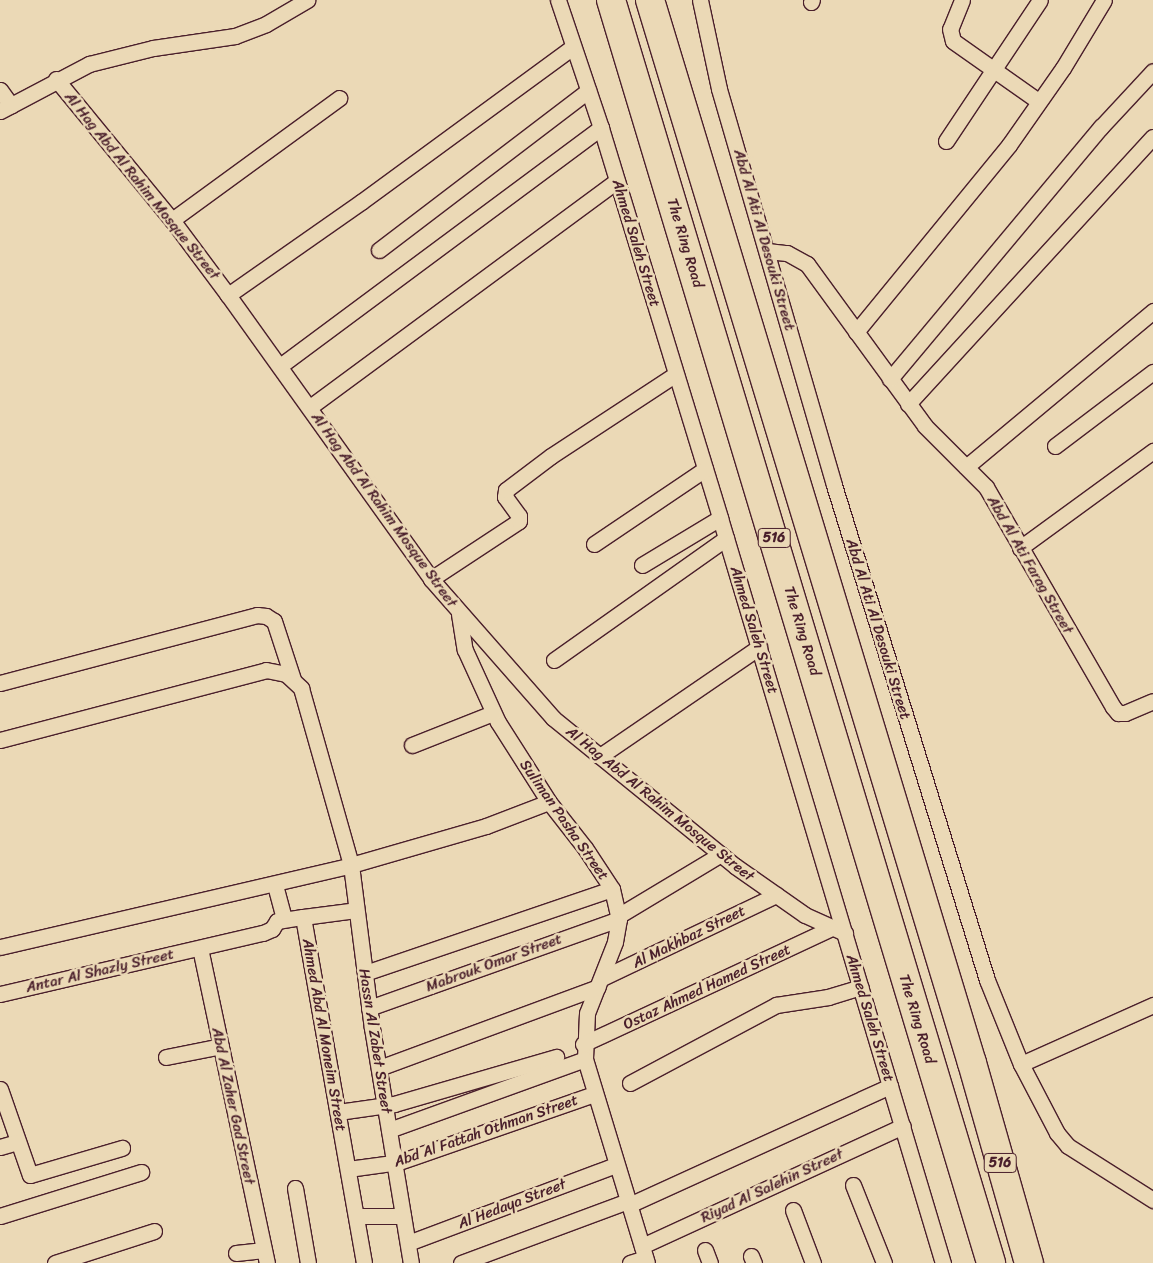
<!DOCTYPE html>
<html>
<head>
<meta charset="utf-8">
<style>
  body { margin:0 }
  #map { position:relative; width:1153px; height:1263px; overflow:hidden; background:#ebd9b6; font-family:Sriracha,sans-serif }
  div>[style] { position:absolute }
  .roads { filter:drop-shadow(1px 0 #4a1f2b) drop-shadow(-1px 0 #4a1f2b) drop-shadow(0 1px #4a1f2b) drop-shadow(0 -1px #4a1f2b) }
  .minor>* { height:15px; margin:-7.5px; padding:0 7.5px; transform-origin:7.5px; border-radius:7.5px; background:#ebd9b6 }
  .motorway>* { height:28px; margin:-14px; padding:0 14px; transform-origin:14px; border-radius:14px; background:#ebd9b6 }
  span { translate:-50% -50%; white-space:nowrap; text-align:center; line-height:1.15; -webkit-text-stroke:5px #ebd9b6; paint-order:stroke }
  .shield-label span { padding:1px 4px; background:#ebd9b6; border:1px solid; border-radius:4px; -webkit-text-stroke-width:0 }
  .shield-label { font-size:14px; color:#4a1f2b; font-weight:700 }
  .street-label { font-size:15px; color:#4a1f2b }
</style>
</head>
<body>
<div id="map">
  <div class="roads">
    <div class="minor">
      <div style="left:558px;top:0;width:135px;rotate:71.4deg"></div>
      <div style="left:601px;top:128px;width:408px;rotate:73deg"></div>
      <div style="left:720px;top:518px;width:778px;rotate:73.34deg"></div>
      <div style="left:700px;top:0;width:91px;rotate:77.9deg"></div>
      <div style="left:719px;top:89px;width:412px;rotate:73.8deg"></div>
      <div style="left:834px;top:485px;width:518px;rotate:72.82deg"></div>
      <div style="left:987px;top:980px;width:91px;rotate:68deg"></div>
      <div style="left:1021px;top:1064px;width:78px;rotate:62.4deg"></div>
      <div style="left:1057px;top:1133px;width:17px;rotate:50deg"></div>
      <div style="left:1068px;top:1146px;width:101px;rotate:32.4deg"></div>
      <div style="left:962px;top:0;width:31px;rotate:112deg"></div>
      <div style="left:950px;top:29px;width:12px;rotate:76deg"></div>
      <div style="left:953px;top:41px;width:104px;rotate:35.2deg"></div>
      <div style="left:811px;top:2px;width:2px;rotate:-63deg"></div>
      <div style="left:56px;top:79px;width:183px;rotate:50.6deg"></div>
      <div style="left:172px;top:220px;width:94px;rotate:53.3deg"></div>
      <div style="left:228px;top:295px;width:349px;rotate:54.4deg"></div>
      <div style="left:431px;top:579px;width:185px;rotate:48.7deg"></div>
      <div style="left:553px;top:718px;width:235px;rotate:39.1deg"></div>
      <div style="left:735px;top:866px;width:85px;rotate:35deg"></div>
      <div style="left:805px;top:915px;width:44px;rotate:24.2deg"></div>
      <div style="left:0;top:90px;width:19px;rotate:54deg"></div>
      <div style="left:0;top:111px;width:101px;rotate:-27.8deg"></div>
      <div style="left:89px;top:64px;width:66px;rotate:-14deg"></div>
      <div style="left:153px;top:48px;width:83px;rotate:-8.3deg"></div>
      <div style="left:235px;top:36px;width:33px;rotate:-21deg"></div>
      <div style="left:266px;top:24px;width:48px;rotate:-30.3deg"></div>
      <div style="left:946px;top:141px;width:169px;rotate:-56.3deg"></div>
      <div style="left:172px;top:220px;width:207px;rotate:-36.1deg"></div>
      <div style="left:379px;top:250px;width:263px;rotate:-37.3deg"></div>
      <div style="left:767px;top:251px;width:20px;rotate:6deg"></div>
      <div style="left:787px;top:253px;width:23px;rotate:29deg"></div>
      <div style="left:807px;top:264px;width:200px;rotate:53.9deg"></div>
      <div style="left:925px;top:426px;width:86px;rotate:45deg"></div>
      <div style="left:986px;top:487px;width:254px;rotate:60deg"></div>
      <div style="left:1113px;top:707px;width:8px;rotate:50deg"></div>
      <div style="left:1118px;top:713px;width:7px"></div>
      <div style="left:1125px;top:713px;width:30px;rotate:-23deg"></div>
      <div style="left:228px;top:295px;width:162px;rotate:-35deg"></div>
      <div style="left:361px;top:202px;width:263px;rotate:-36.2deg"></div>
      <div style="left:856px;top:332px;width:242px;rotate:-50.7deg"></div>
      <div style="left:1009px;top:145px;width:94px;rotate:-55deg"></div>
      <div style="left:1063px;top:68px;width:79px;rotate:-58.9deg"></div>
      <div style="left:280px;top:366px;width:400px;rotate:-36.6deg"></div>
      <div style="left:890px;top:379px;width:329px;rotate:-50.1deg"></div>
      <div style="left:1101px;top:127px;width:76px;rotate:-47.1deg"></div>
      <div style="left:908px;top:404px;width:362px;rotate:-47.5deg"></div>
      <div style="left:310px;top:407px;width:381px;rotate:-36.4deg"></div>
      <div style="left:1055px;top:446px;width:123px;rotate:-37.1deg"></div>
      <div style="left:966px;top:467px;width:244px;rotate:-39.8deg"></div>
      <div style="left:594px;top:544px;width:134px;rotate:-34deg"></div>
      <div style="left:1020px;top:548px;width:165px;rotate:-36.1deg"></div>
      <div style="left:642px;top:565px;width:91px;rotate:-31.1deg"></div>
      <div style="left:431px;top:579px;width:105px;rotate:-33.4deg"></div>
      <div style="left:519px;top:521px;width:5px;rotate:-90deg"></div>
      <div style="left:519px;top:516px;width:24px;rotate:-126deg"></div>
      <div style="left:505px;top:497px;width:7px;rotate:-82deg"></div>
      <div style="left:506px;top:490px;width:56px;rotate:-37.1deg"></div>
      <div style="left:551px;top:456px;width:149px;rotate:-33.3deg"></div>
      <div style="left:459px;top:614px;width:36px;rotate:81deg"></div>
      <div style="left:465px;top:650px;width:79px;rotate:65.4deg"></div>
      <div style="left:498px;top:722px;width:95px;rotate:57.5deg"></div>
      <div style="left:549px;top:802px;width:58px;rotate:52deg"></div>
      <div style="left:585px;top:848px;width:49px;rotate:56.6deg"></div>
      <div style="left:612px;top:889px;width:31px;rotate:77deg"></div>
      <div style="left:619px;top:919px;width:23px;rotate:100deg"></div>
      <div style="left:615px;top:942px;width:76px;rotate:111.5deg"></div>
      <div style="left:587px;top:1013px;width:46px;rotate:92.5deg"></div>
      <div style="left:585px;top:1059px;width:213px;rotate:73.1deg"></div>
      <div style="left:554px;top:660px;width:211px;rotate:-35.3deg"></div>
      <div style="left:0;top:683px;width:266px;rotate:-14.8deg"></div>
      <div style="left:257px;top:615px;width:9px;rotate:6deg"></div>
      <div style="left:266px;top:616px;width:9px;rotate:32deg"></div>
      <div style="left:274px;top:621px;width:61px;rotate:71.9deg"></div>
      <div style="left:0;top:740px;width:275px;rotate:-14.7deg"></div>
      <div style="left:266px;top:670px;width:20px;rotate:11deg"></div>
      <div style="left:286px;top:674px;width:21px;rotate:43deg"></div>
      <div style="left:301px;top:688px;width:184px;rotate:74.2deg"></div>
      <div style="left:351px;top:865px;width:164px;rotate:82.7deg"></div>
      <div style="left:372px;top:1028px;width:238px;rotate:80.6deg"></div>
      <div style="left:412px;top:745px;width:87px;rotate:-21.6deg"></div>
      <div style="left:600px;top:756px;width:193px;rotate:-34.4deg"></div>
      <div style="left:275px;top:885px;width:35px;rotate:75deg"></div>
      <div style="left:618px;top:916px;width:120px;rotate:-31deg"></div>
      <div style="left:303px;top:917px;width:53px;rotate:-7.5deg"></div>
      <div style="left:0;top:947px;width:360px;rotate:-13.1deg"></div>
      <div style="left:351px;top:865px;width:141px;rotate:-16.1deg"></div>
      <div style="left:486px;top:826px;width:67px;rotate:-20.9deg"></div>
      <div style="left:200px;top:948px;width:322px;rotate:78deg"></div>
      <div style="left:365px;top:973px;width:261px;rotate:-18.8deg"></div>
      <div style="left:602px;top:978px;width:193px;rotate:-25.5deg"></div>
      <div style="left:0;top:994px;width:270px;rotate:-13.1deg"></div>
      <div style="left:263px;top:933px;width:10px;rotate:-24deg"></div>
      <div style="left:272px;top:929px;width:9px;rotate:-58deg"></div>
      <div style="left:277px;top:921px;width:26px;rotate:-9deg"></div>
      <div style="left:303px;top:917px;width:351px;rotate:80deg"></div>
      <div style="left:369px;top:1008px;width:265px;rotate:-19.6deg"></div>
      <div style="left:583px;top:1044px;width:272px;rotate:-25deg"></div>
      <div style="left:166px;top:1057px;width:56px;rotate:-11.3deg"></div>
      <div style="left:1021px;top:1064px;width:145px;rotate:-24.1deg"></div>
      <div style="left:379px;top:1068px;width:233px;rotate:-20.3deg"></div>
      <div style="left:630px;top:1083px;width:166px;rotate:-28.1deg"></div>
      <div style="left:776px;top:1005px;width:53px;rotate:-8.7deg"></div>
      <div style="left:828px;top:997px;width:34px;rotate:-17deg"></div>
      <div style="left:0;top:1089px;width:91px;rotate:70.8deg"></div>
      <div style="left:30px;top:1175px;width:96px;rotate:-16.4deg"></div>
      <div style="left:338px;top:1112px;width:57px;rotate:-8.1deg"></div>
      <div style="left:394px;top:1104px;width:169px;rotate:-16.2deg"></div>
      <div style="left:389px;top:1130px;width:208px;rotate:-19.9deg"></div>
      <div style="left:0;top:1147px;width:18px;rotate:-16deg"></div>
      <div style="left:348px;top:1169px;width:51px;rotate:-7.8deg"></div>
      <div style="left:399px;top:1162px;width:207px;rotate:-19.2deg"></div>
      <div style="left:853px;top:1185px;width:84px;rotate:68.3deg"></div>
      <div style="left:295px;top:1188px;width:76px;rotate:80.2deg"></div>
      <div style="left:629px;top:1205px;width:287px;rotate:-24.5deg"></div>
      <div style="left:793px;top:1210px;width:57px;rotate:69.3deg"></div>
      <div style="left:0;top:1216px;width:148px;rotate:-17.3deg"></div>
      <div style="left:356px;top:1216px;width:47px"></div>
      <div style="left:408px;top:1243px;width:222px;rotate:-20.6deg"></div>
      <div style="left:642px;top:1246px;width:287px;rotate:-24.7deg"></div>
      <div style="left:705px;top:1250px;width:14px;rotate:69deg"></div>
      <div style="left:236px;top:1253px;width:28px;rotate:-6deg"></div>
      <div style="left:751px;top:1256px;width:8px;rotate:67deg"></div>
      <div style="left:55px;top:1263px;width:104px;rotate:-17.9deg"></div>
      <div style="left:461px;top:1263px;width:178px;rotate:-20.4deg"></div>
      <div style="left:630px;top:1263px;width:16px;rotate:-18deg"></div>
    </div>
    <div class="motorway">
      <div style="left:611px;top:0;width:1319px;rotate:73.25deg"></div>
      <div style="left:650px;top:0;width:1111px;rotate:73.15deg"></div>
      <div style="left:972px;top:1063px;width:208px;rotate:74.1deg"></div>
    </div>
  </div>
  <div class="shield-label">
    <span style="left:774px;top:538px">516</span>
    <span style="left:1000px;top:1163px">516</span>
  </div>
  <div class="street-label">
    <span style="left:142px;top:186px;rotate:51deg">Al Hag Abd Al Rahim Mosque Street</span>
    <span style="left:764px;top:240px;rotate:74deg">Abd Al Ati Al Desouki Street</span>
    <span style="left:636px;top:243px;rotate:73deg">Ahmed Saleh Street</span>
    <span style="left:685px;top:243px;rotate:73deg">The Ring Road</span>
    <span style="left:384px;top:510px;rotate:54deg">Al Hag Abd Al Rahim Mosque Street</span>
    <span style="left:1030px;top:565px;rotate:60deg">Abd Al Ati Farag Street</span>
    <span style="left:878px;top:629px;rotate:73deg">Abd Al Ati Al Desouki Street</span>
    <span style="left:754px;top:630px;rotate:73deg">Ahmed Saleh Street</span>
    <span style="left:802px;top:631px;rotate:73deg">The Ring Road</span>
    <span style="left:660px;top:804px;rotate:39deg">Al Hag Abd Al Rahim Mosque Street</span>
    <span style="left:564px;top:820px;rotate:55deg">Suliman Pasha Street</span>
    <span style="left:689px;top:937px;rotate:-26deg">Al Makhbaz Street</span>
    <span style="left:494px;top:963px;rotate:-20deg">Mabrouk Omar Street</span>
    <span style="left:100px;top:971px;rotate:-13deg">Antar Al Shazly Street</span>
    <span style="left:707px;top:987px;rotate:-25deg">Ostaz Ahmed Hamed Street</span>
    <span style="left:870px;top:1018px;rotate:73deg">Ahmed Saleh Street</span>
    <span style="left:917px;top:1019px;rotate:73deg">The Ring Road</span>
    <span style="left:324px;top:1035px;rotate:80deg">Ahmed Abd Al Moneim Street</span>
    <span style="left:375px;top:1041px;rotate:81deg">Hassn Al Zabet Street</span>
    <span style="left:233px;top:1106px;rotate:78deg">Abd Al Zaher Gad Street</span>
    <span style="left:486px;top:1131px;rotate:-19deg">Abd Al Fattah Othman Street</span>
    <span style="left:772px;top:1186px;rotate:-25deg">Riyad Al Salehin Street</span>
    <span style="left:512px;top:1204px;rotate:-21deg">Al Hedaya Street</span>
  </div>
</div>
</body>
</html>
